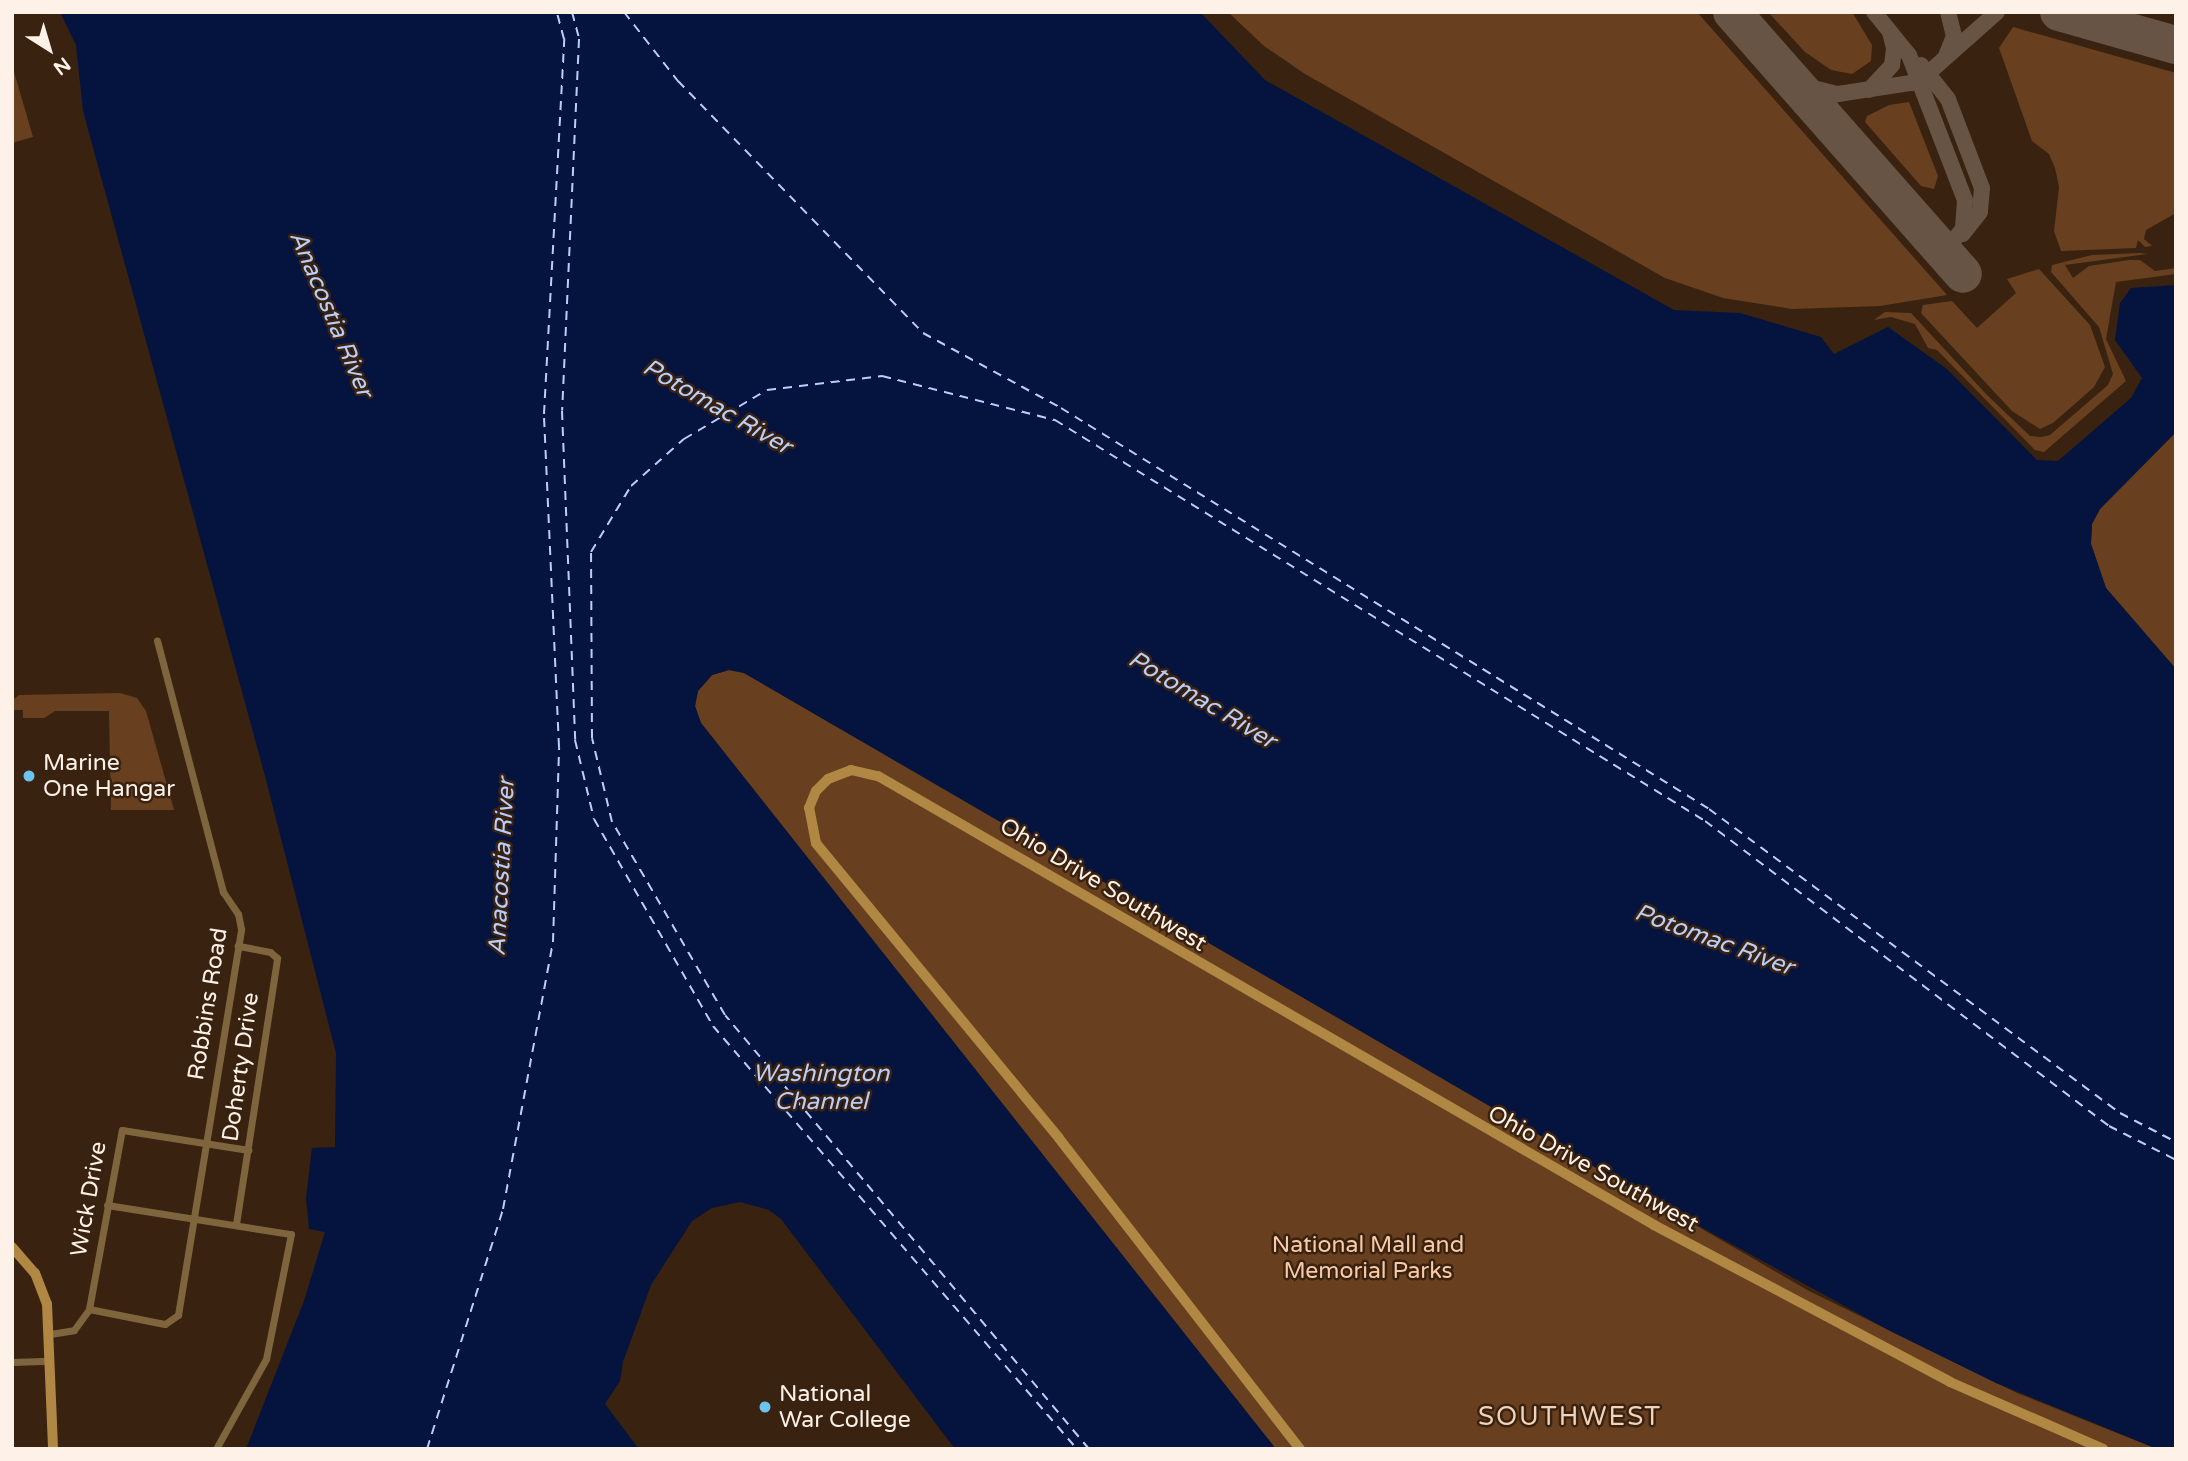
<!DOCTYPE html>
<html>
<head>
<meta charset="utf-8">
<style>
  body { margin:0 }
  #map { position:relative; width:2188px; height:1461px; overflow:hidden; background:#39220f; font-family:"Varela Round",sans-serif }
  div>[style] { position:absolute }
  .green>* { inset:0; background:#68401f }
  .water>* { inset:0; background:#05133f }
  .ferry>* { height:2px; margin-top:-1px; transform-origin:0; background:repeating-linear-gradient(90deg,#b8cefc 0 9px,transparent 0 16px) }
  .taxiway>* { height:16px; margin:-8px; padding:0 8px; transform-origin:8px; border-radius:8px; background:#685444 }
  .runway>* { height:38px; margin:-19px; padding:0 19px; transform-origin:19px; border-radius:19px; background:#685444 }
  .street>* { height:7px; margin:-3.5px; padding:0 3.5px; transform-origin:3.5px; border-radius:3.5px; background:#7f653d }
  .secondary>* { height:10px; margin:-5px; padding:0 5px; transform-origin:5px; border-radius:5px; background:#b08743 }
  .dots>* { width:19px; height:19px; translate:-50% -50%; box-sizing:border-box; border:4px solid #39220f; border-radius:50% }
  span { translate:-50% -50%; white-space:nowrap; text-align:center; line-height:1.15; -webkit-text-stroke:5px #39220f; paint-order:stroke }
  .poi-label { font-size:23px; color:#fef1e8 }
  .left { translate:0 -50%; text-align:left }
  .street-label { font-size:23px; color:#fef1e8 }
  .park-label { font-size:23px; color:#f8c9a7 }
  .water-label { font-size:24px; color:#b8cefc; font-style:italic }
  .quarter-label { font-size:26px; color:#f1d2bb; letter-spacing:2px }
  .frame { position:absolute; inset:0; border:14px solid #fef1e8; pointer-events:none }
  .north { position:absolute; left:14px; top:14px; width:70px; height:70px; -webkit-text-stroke:5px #39220f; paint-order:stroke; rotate:143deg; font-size:19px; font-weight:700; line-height:28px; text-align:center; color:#fef1e8 }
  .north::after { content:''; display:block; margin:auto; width:24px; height:32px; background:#fef1e8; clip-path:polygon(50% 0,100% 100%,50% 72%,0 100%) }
</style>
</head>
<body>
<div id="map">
  <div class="green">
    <div style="clip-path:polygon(1228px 12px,1697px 12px,1947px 295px,1880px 306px,1792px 309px,1723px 298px,1665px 278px,1305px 74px,1264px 46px)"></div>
    <div style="clip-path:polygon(1768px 12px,1852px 12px,1872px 45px,1871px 61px,1852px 74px,1831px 70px,1805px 52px)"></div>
    <div style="clip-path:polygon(2013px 27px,2176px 73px,2176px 213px,2146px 230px,2144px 239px,2152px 246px,2145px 247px,2138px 240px,2136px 248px,2061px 251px,2054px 231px,2059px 187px,2055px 168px,2049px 154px,2032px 141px,1999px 48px)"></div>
    <div style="clip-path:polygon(12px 65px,33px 137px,12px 143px)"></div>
    <div style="clip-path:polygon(1909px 102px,1938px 176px,1934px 189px,1921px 186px,1865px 122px,1867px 116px,1889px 105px)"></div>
    <div style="clip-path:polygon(2141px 253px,2147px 254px,2065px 265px,2073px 278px,2089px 266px,2129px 260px,2140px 260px,2155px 271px,2176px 268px,2176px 274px,2116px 282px,2106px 339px,2126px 381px,2044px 452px,2035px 450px,1937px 350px,1928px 348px,1915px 324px,1891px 317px,1874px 320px,1885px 312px,1911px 313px,1987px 395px,2030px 436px,2041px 437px,2050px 435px,2108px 385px,2113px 374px,2099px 327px,2051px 272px,2052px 265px,2092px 255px)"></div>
    <div style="clip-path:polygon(2039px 269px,2090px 325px,2105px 367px,2094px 387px,2053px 423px,2040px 429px,2012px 411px,1921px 313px,1923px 305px,1952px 301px,1977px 328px,2016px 293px,2007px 279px)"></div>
    <div style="clip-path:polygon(2176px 432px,2176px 669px,2106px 588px,2091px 544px,2092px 524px,2100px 509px)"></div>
    <div style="clip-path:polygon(729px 670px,744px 673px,1809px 1291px,2017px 1393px,2157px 1449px,1276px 1449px,701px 723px,695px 706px,698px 691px,712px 675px)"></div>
    <div style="clip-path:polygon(120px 693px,137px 698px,146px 711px,174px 810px,111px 810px,109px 711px,55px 711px,44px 718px,23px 718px,23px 710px,14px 710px,14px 699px,19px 695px)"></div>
  </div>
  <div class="water">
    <div style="clip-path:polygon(60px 12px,1200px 12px,1265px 80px,1674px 310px,1740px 313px,1821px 337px,1834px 354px,1888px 327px,1947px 369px,2037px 460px,2058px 461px,2131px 398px,2142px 378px,2115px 340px,2120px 303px,2131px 288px,2176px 285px,2176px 432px,2100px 509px,2092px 524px,2091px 544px,2106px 588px,2176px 669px,2176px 1449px,2155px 1448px,1996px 1383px,1890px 1331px,1646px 1197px,744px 673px,729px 670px,712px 675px,698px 691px,695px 706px,701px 723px,1276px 1449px,955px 1449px,781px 1219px,769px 1210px,740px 1202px,712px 1208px,692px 1221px,651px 1285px,623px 1362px,620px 1381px,605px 1404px,639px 1449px,246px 1449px,304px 1301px,325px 1232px,309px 1229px,306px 1198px,312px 1148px,335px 1147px,336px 1053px,265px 776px,83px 111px,76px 45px)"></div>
  </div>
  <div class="ferry">
    <div style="left:572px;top:12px;width:28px;rotate:75deg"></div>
    <div style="left:579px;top:39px;width:372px;rotate:92.6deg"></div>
    <div style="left:562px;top:411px;width:329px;rotate:87.7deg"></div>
    <div style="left:575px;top:740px;width:81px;rotate:76.5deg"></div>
    <div style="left:594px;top:819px;width:239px;rotate:60.1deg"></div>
    <div style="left:713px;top:1026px;width:558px;rotate:49.29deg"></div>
    <div style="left:624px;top:12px;width:88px;rotate:52deg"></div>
    <div style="left:678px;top:81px;width:351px;rotate:45.8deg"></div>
    <div style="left:923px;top:333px;width:157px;rotate:28.5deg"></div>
    <div style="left:1061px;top:408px;width:762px;rotate:31.75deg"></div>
    <div style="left:1709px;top:809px;width:511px;rotate:36.49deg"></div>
    <div style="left:2120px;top:1113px;width:63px;rotate:27.4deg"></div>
    <div style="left:427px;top:1449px;width:252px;rotate:-72.4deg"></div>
    <div style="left:503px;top:1209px;width:272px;rotate:-79.4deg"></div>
    <div style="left:553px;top:942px;width:195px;rotate:-88.2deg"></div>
    <div style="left:559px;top:747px;width:333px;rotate:-92.6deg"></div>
    <div style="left:544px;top:414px;width:376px;rotate:-86.9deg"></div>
    <div style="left:564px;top:39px;width:28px;rotate:-105deg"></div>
    <div style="left:1089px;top:1449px;width:566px;rotate:-129.99deg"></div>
    <div style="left:725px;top:1015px;width:224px;rotate:-120.3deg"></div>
    <div style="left:612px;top:822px;width:86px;rotate:-103.4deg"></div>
    <div style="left:592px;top:738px;width:186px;rotate:-90.3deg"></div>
    <div style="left:591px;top:552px;width:77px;rotate:-58.8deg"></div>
    <div style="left:631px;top:486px;width:71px;rotate:-41.6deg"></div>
    <div style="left:684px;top:439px;width:96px;rotate:-30.6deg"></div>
    <div style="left:767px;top:390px;width:116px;rotate:-6.9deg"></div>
    <div style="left:882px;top:376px;width:179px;rotate:14.3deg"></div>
    <div style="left:1055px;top:420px;width:764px;rotate:31.67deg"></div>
    <div style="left:1705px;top:821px;width:506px;rotate:37.05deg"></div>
    <div style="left:2109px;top:1126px;width:75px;rotate:26.9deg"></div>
  </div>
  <div class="taxiway">
    <div style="left:1874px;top:12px;width:55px;rotate:50.9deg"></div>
    <div style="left:1909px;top:55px;width:155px;rotate:68.9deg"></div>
    <div style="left:1965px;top:200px;width:29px;rotate:94deg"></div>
    <div style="left:1963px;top:229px;width:30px;rotate:130deg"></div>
    <div style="left:1946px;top:56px;width:22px;rotate:-68deg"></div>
    <div style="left:1954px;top:36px;width:25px;rotate:-104deg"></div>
    <div style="left:1921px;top:65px;width:43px;rotate:51.5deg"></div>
    <div style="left:1948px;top:99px;width:95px;rotate:69.1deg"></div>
    <div style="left:1982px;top:188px;width:24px;rotate:95deg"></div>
    <div style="left:1980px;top:212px;width:28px;rotate:128deg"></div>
    <div style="left:1782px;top:68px;width:33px;rotate:35deg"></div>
    <div style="left:1809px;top:87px;width:30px;rotate:14deg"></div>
    <div style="left:1838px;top:94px;width:74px;rotate:-8.6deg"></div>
    <div style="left:1911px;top:83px;width:16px;rotate:-27deg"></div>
    <div style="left:1925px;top:76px;width:96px;rotate:-41.6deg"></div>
    <div style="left:1869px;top:90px;width:34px;rotate:-47deg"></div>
    <div style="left:1892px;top:65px;width:17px;rotate:-83deg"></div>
    <div style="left:1894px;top:48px;width:16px;rotate:-104deg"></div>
  </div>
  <div class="runway">
    <div style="left:1732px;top:12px;width:349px;rotate:48.6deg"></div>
    <div style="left:2059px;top:12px;width:122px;rotate:15.8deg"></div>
  </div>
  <div class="street">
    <div style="left:107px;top:1205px;width:186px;rotate:9deg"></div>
    <div style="left:291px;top:1234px;width:127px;rotate:101.3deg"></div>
    <div style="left:266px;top:1359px;width:103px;rotate:119.1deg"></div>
    <div style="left:236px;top:1224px;width:269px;rotate:-81.2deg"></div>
    <div style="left:277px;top:958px;width:9px;rotate:-139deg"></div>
    <div style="left:270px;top:952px;width:33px;rotate:-169deg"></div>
    <div style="left:89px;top:1309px;width:77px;rotate:11.2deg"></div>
    <div style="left:165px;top:1324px;width:16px;rotate:-35deg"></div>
    <div style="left:178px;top:1315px;width:391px;rotate:-80.7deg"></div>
    <div style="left:241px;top:929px;width:15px;rotate:-101deg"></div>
    <div style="left:238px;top:914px;width:27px;rotate:-124deg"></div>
    <div style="left:223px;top:892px;width:260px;rotate:-104.7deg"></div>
    <div style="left:50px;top:1334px;width:24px;rotate:-9deg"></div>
    <div style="left:74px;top:1330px;width:26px;rotate:-54deg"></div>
    <div style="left:89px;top:1309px;width:182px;rotate:-79.6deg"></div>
    <div style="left:122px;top:1130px;width:128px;rotate:9deg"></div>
    <div style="left:12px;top:1362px;width:38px;rotate:-2deg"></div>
  </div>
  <div class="secondary">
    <div style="left:12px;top:1247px;width:35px;rotate:49deg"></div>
    <div style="left:35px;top:1273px;width:33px;rotate:69deg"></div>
    <div style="left:47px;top:1304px;width:145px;rotate:87.6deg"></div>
    <div style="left:1300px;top:1449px;width:393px;rotate:-127.8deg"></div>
    <div style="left:1059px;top:1138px;width:382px;rotate:-129.5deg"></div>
    <div style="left:816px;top:843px;width:36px;rotate:-101deg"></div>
    <div style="left:809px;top:808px;width:18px;rotate:-68deg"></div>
    <div style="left:816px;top:791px;width:17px;rotate:-45deg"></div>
    <div style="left:828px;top:779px;width:25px;rotate:-21deg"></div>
    <div style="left:851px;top:770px;width:28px;rotate:13deg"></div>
    <div style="left:878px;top:776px;width:897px;rotate:30.05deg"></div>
    <div style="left:1654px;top:1225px;width:335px;rotate:27.9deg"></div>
    <div style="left:1950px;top:1382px;width:167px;rotate:23.6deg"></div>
  </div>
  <div class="dots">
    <div style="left:29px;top:776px;background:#6cc3f2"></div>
    <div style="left:765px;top:1407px;background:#6cc3f2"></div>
  </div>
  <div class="poi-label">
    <span class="left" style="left:43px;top:776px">Marine<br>One Hangar</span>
    <span class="left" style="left:779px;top:1407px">National<br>War College</span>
  </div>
  <div class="street-label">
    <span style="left:1103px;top:885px;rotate:31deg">Ohio Drive Southwest</span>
    <span style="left:208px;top:1004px;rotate:-81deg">Robbins Road</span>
    <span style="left:241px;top:1067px;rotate:-82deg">Doherty Drive</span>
    <span style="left:1593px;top:1169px;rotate:29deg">Ohio Drive Southwest</span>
    <span style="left:89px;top:1199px;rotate:-80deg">Wick Drive</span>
  </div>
  <div class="park-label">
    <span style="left:1368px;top:1258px">National Mall and<br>Memorial Parks</span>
  </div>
  <div class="water-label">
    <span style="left:331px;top:314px;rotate:67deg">Anacostia River</span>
    <span style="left:717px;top:407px;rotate:30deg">Potomac River</span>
    <span style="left:1202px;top:700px;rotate:31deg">Potomac River</span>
    <span style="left:502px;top:867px;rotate:-87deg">Anacostia River</span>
    <span style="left:1714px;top:940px;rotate:20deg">Potomac River</span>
    <span style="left:821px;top:1088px">Washington<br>Channel</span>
  </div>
  <div class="quarter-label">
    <span style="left:1570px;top:1417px">SOUTHWEST</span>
  </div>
  <div class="frame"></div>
  <div class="north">N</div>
</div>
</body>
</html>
